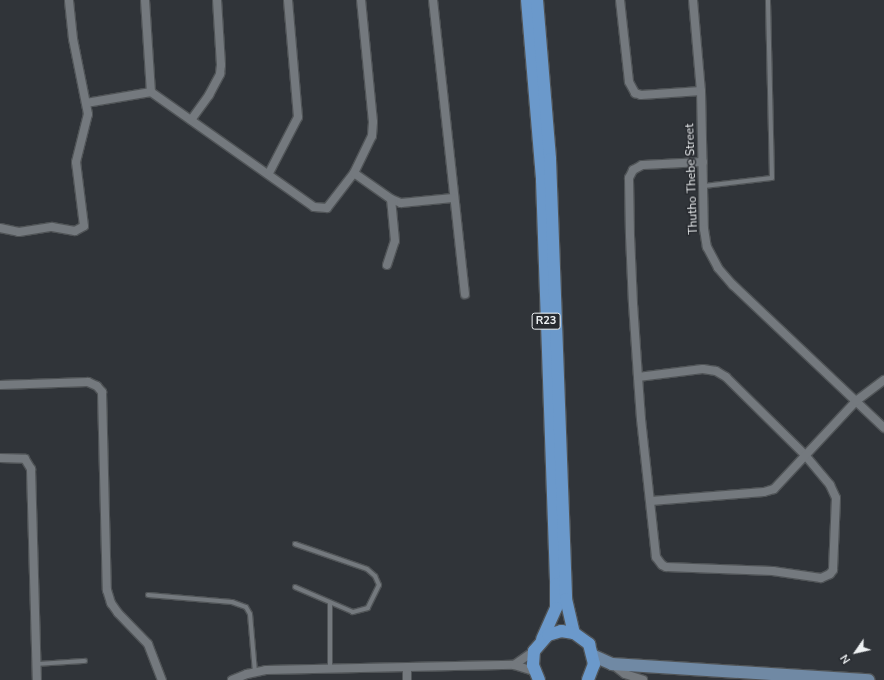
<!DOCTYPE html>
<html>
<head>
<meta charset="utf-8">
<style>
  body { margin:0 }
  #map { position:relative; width:884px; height:680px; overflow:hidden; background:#303439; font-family:"Nunito Sans",sans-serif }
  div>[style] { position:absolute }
  .roads { filter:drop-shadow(1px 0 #505457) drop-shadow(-1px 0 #505457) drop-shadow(0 1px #505457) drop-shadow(0 -1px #505457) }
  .lane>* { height:4px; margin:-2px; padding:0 2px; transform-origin:2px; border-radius:2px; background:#74797e }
  .street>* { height:8px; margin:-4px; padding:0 4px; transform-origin:4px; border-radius:4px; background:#74797e }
  .secondary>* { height:12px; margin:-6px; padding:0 6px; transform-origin:6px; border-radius:6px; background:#7089a4 }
  .primary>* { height:12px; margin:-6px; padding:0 6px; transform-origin:6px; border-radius:6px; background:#6b99cb }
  span { translate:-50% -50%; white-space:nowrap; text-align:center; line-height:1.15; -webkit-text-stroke:3px #272a2f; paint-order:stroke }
  .shield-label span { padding:1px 3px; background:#272a2f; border:1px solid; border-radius:3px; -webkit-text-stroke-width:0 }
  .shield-label { font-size:11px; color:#eff2f4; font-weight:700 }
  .street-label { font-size:12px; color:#eff2f4 }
  .north { position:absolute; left:836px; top:632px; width:40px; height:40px; -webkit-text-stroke:3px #272a2f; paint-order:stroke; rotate:236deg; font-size:11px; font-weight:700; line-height:16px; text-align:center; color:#eff2f4 }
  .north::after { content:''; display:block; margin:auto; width:14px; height:18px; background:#eff2f4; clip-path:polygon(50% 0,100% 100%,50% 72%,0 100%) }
</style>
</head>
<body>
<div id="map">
  <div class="roads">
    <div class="lane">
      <div style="left:704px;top:186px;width:68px;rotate:-6.7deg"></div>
      <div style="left:772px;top:178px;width:178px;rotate:-91.3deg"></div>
      <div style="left:295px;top:544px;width:76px;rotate:19.1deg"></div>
      <div style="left:367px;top:569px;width:11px;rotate:41deg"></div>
      <div style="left:375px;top:576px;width:10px;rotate:66deg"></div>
      <div style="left:379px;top:585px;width:25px;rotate:116deg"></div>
      <div style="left:368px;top:608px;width:16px;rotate:165deg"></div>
      <div style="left:353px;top:612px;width:63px;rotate:-156.7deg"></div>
      <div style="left:148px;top:595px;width:84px;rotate:4.8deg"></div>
      <div style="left:232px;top:602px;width:15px;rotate:20deg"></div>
      <div style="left:246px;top:607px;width:8px;rotate:60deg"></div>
      <div style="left:250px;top:614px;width:58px;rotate:85.1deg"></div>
      <div style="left:330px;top:603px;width:66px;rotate:90deg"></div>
      <div style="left:37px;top:664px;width:48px;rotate:-3.6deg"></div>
    </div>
    <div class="street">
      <div style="left:145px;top:0;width:92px;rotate:86.3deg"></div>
      <div style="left:433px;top:0;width:296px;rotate:83.8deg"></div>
      <div style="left:620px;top:0;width:82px;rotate:83.7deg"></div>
      <div style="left:629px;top:82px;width:13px;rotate:61deg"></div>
      <div style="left:635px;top:93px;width:6px;rotate:18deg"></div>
      <div style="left:641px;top:95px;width:60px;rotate:-3.8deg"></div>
      <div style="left:693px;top:0;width:91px;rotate:85deg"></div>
      <div style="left:701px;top:91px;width:138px;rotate:88.8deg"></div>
      <div style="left:704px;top:229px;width:18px;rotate:81deg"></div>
      <div style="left:707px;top:247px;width:24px;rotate:62deg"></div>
      <div style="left:718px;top:268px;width:23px;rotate:49deg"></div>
      <div style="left:733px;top:285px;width:208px;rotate:43.4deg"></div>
      <div style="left:86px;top:103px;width:66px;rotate:-9.6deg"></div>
      <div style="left:151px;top:92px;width:199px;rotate:35.2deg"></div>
      <div style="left:314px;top:207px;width:13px;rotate:4deg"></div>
      <div style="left:327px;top:208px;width:44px;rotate:-52.4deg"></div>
      <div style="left:354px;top:173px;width:41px;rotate:-64.1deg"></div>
      <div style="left:372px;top:136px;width:14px;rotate:-86deg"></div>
      <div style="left:373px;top:122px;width:123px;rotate:-95.6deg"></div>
      <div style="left:191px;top:120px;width:31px;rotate:-54deg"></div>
      <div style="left:209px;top:95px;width:24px;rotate:-62deg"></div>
      <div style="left:220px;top:74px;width:9px;rotate:-84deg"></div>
      <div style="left:221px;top:65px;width:65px;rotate:-93.5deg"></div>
      <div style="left:269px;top:173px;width:63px;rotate:-62.6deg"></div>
      <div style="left:298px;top:117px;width:117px;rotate:-94.9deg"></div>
      <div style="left:354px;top:173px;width:45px;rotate:35.1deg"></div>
      <div style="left:391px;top:199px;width:11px;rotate:22deg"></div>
      <div style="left:401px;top:203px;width:52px;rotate:-5.5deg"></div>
      <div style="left:0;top:228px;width:19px;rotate:12deg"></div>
      <div style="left:19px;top:232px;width:33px;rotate:-9deg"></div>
      <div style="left:52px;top:227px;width:23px;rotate:10deg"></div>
      <div style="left:75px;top:231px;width:10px;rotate:-29deg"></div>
      <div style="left:84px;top:226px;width:64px;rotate:-97.1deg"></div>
      <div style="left:76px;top:162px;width:49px;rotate:-76deg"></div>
      <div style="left:88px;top:114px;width:76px;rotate:-101.3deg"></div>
      <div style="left:73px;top:39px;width:39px;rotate:-96deg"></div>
      <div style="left:387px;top:265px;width:25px;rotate:-72deg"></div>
      <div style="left:395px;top:241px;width:42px;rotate:-95.4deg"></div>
      <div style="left:638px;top:377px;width:65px;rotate:-7deg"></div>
      <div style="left:703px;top:369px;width:13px;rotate:9deg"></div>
      <div style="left:716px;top:371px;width:12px;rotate:31deg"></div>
      <div style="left:726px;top:377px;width:111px;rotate:44.6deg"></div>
      <div style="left:805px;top:455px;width:39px;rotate:50deg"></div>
      <div style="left:830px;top:485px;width:14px;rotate:65deg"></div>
      <div style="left:836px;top:498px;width:72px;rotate:92.4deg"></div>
      <div style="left:833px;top:570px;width:5px;rotate:127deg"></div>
      <div style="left:830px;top:574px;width:10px;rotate:156deg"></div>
      <div style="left:821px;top:578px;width:49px;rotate:-171.7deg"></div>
      <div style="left:773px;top:571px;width:107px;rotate:-177.9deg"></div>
      <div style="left:666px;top:567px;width:4px;rotate:-153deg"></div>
      <div style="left:662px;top:565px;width:10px;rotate:-127deg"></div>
      <div style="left:656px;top:557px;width:139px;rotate:-96.2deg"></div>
      <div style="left:641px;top:419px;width:42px;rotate:-94.1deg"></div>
      <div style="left:638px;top:377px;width:73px;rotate:-93.9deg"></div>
      <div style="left:633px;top:304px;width:68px;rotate:-92.5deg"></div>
      <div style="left:630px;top:236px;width:58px;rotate:-91deg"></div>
      <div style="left:629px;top:178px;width:9px;rotate:-63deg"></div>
      <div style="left:633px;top:170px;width:10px;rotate:-29deg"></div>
      <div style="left:642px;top:165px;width:61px;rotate:-2.8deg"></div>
      <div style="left:0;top:385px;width:88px;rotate:-2deg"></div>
      <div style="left:88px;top:382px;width:10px;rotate:24deg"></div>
      <div style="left:97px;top:386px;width:8px;rotate:50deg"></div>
      <div style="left:102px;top:392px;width:198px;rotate:88.6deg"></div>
      <div style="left:107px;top:590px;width:14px;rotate:73deg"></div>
      <div style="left:111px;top:603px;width:12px;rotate:55deg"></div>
      <div style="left:118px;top:613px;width:43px;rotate:45.9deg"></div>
      <div style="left:148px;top:644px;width:39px;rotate:69deg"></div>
      <div style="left:0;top:458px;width:25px;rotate:2deg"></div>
      <div style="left:25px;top:459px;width:12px;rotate:59deg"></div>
      <div style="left:31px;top:469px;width:211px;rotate:88.4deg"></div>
      <div style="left:651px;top:501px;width:113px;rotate:-4.6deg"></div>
      <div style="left:764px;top:492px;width:10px;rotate:-17deg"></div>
      <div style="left:774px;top:489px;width:120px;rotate:-47deg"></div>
      <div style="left:856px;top:401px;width:35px;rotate:-37deg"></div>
      <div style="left:612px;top:664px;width:16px;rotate:38deg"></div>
      <div style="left:625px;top:674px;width:19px;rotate:18deg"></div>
      <div style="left:514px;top:665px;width:24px;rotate:-35deg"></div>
      <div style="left:407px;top:667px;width:13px;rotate:90deg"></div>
      <div style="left:232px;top:680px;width:16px;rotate:-22deg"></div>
      <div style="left:247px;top:674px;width:19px;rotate:-12deg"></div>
      <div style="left:266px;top:670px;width:248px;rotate:-1.2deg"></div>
      <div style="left:514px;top:665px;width:21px;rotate:17deg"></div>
    </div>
    <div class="secondary">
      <div style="left:594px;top:656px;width:20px;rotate:24deg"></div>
      <div style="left:612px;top:664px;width:257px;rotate:3.6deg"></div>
    </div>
    <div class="primary">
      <div style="left:527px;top:0;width:181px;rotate:85.2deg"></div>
      <div style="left:542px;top:180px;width:404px;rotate:88deg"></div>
      <div style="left:556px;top:584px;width:24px;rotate:90deg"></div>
      <div style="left:556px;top:608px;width:34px;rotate:114deg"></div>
      <div style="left:537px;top:0;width:160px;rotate:85.3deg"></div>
      <div style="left:550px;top:159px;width:440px;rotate:87.9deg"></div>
      <div style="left:566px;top:599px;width:35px;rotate:77deg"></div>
      <div style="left:539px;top:680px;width:16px;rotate:-112deg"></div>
      <div style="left:533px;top:665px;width:14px;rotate:-86deg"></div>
      <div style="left:534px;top:651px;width:21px;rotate:-49deg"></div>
      <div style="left:548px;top:635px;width:14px;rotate:-17deg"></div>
      <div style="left:561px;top:631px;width:13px;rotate:9deg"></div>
      <div style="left:574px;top:633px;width:19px;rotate:36deg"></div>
      <div style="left:589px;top:644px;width:21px;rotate:76deg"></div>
      <div style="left:594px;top:664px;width:17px;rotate:111deg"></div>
    </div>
  </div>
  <div class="shield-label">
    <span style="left:546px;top:321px">R23</span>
  </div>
  <div class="street-label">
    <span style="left:692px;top:179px;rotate:-92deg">Thutho Thebe Street</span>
  </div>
  <div class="north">N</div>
</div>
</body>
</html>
